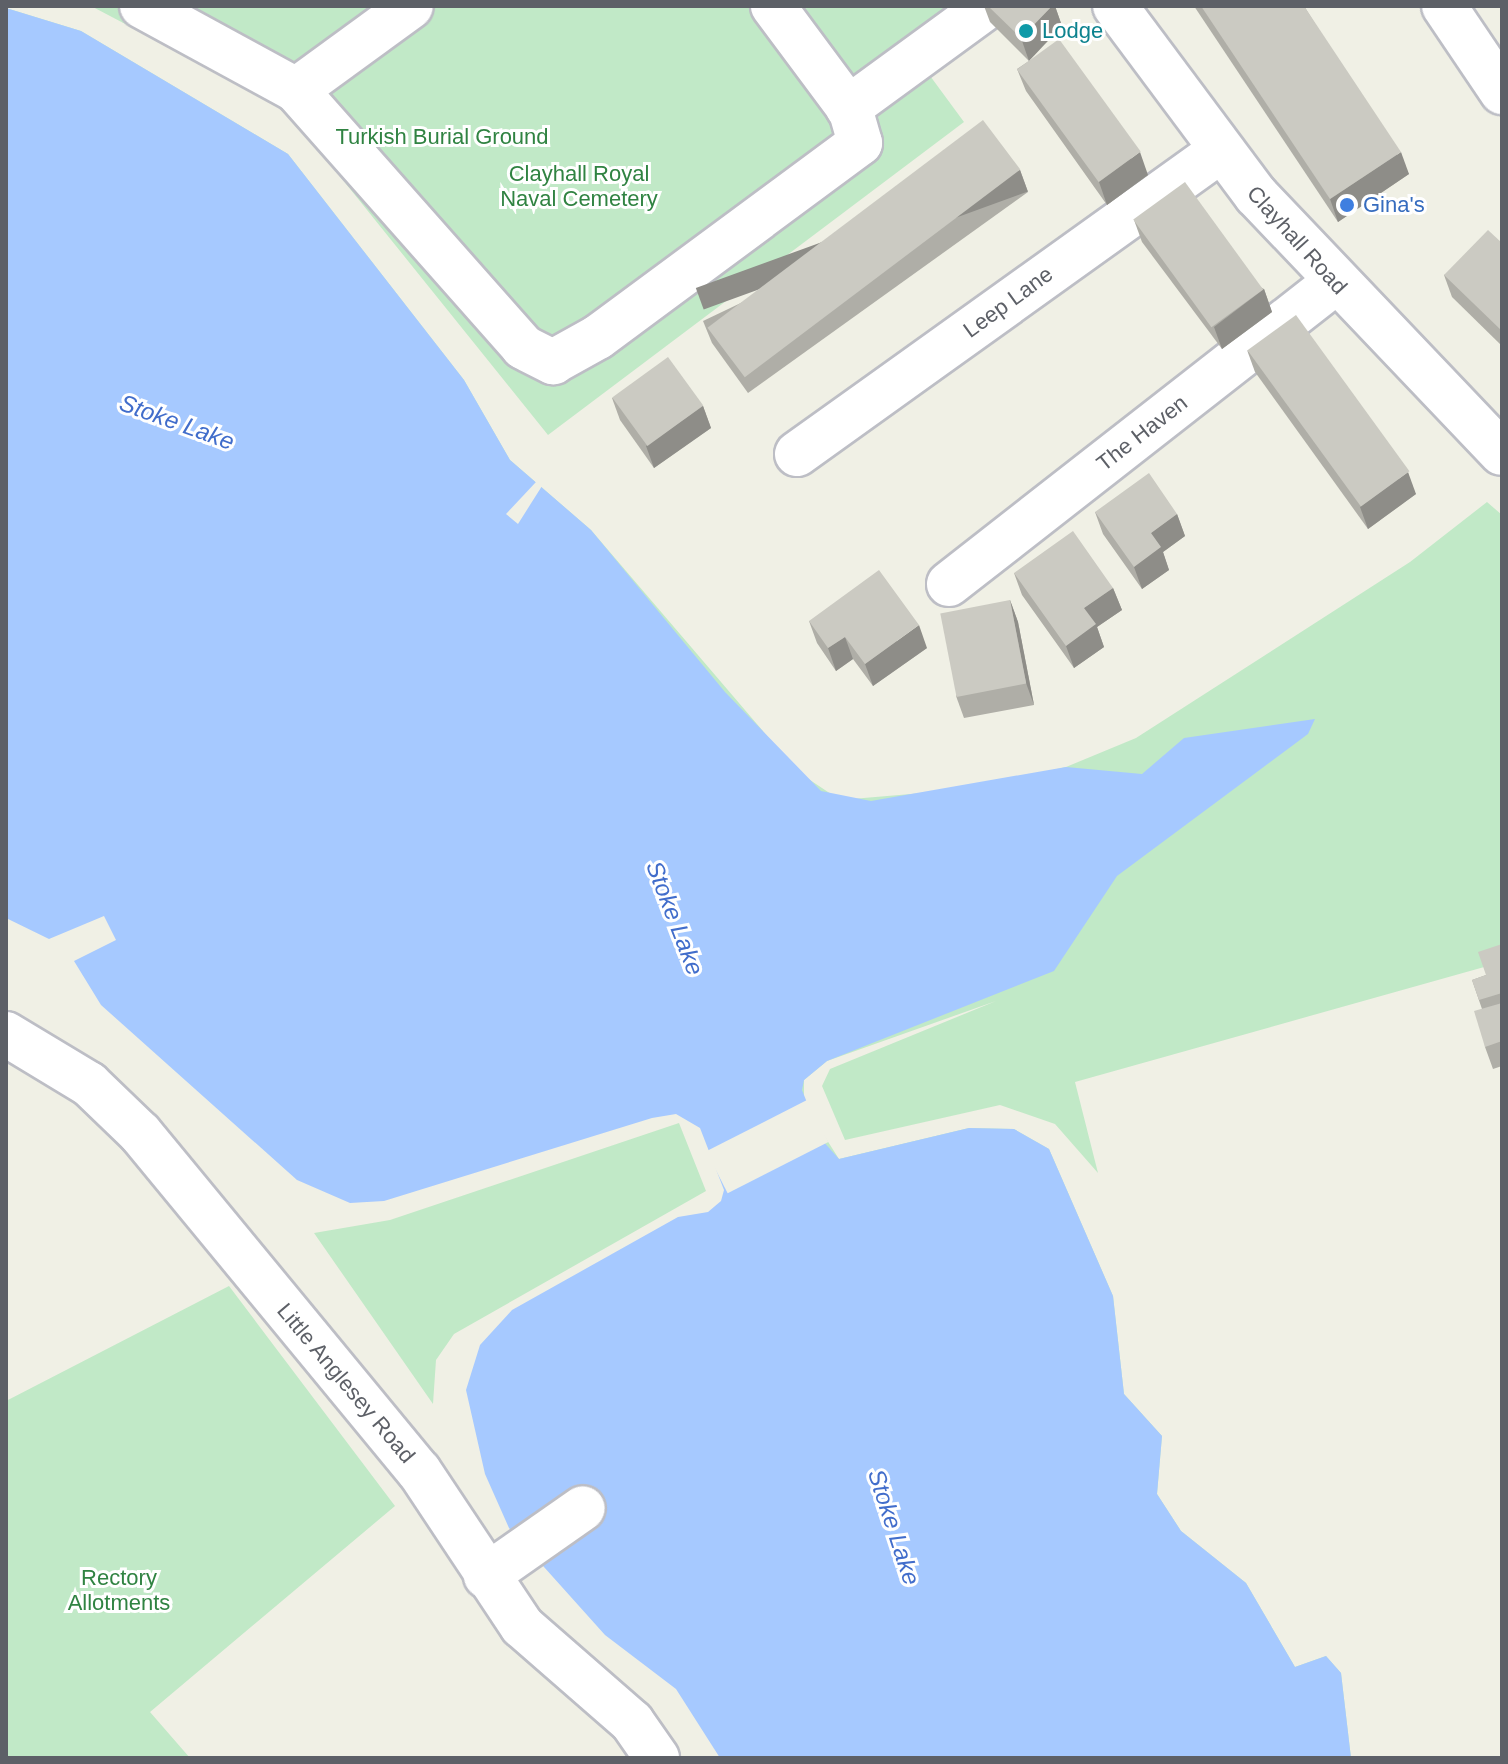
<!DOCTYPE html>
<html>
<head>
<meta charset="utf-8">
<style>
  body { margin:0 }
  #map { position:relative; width:1508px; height:1764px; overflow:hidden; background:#f0f0e5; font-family:Arial,sans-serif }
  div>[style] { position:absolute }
  .green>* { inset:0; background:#c1e9c7 }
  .water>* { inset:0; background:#a6c9ff }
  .pier>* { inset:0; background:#f0f0e5; transform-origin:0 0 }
  .roads { filter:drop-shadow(2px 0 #bdbec5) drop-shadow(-2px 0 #bdbec5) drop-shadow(0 2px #bdbec5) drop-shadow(0 -2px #bdbec5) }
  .minor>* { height:44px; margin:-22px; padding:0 22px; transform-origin:22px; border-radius:22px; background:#fff }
  .wall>* { inset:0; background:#afaea7 }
  .shaded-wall>* { inset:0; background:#8e8d88; transform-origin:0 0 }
  .building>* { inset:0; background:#cbcac2; transform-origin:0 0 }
  .dots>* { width:22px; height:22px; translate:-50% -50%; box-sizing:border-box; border:4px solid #fff; border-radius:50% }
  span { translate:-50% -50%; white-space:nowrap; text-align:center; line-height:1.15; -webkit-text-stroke:6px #fff; paint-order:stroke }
  .culture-label { font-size:22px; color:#0d838f }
  .left { translate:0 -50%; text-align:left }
  .park-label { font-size:22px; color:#308342 }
  .shop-label { font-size:22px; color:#366cbe }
  .street-label { font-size:22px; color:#5d6067 }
  .water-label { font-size:24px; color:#416dcb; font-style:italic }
  .frame { position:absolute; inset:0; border:8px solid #5d6067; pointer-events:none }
</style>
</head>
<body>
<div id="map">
  <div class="green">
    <div style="clip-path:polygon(91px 6px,1012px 6px,925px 69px,964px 122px,548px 435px,285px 108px)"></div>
    <div style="clip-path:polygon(6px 8px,81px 31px,288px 154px,464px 380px,510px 460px,591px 530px,798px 772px,840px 800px,970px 789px,1066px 767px,1136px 738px,1410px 562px,1487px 502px,1502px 515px,1502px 962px,1075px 1082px,1098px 1173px,1055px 1124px,1000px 1105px,845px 1140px,822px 1086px,830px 1069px,996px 1001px,827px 1061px,804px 1080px,804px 1104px,839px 1159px,969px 1128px,1014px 1129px,1049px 1149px,1113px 1296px,1124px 1394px,1162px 1436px,1157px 1494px,1181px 1531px,1246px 1583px,1295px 1667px,1326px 1656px,1341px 1673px,1351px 1758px,1299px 1682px,807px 1180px)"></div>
    <div style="clip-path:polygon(679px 1123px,706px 1191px,454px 1334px,436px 1360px,433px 1404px,314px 1233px,390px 1220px)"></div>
    <div style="clip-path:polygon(229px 1286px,395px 1506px,150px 1712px,190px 1758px,6px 1758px,6px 1401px)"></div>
  </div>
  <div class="water">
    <div style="clip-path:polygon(6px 8px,81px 31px,288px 154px,464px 380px,510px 460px,591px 530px,725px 692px,821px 791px,871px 801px,1066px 767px,1142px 774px,1184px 738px,1315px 719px,1308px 734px,1117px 876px,1054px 971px,827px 1061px,804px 1080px,802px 1090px,822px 1140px,839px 1159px,969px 1128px,1014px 1129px,1049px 1149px,1113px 1296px,1124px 1394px,1162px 1436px,1157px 1494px,1181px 1531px,1246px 1583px,1295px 1667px,1326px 1656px,1341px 1673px,1351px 1758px,720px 1758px,676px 1689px,605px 1635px,509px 1528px,485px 1474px,466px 1390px,480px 1345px,512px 1310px,678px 1217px,708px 1212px,721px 1201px,724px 1190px,700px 1128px,676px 1114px,652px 1118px,384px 1201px,350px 1203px,297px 1180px,101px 1005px,74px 961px,116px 940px,104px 916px,49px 939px,6px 918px)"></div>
  </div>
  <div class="pier">
    <div style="clip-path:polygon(517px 462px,574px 507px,572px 510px,542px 486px,518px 524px,506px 514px,536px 482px)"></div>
    <div style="left:807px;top:1100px;width:47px;height:113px;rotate:63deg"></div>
  </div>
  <div class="roads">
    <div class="minor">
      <div style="left:142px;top:6px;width:175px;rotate:28.6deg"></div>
      <div style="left:296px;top:90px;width:343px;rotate:48.5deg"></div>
      <div style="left:523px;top:347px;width:34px;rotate:27deg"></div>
      <div style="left:553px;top:362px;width:51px;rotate:-29.1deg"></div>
      <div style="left:598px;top:337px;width:326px;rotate:-36.5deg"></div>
      <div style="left:860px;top:143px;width:33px;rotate:-106deg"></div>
      <div style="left:851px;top:111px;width:131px;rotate:-126.6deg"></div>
      <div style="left:1115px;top:6px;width:236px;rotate:53.3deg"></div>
      <div style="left:1256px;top:195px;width:356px;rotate:46.4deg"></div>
      <div style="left:1444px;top:6px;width:104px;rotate:56deg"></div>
      <div style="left:296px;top:90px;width:142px;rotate:-36.1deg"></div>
      <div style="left:848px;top:108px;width:173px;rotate:-36.1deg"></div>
      <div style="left:797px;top:454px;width:520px;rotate:-35.61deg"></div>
      <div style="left:949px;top:584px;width:489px;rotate:-38deg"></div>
      <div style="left:6px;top:1034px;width:97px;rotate:31.1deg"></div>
      <div style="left:89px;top:1084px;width:71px;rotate:43.9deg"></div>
      <div style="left:140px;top:1133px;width:438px;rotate:50.5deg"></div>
      <div style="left:419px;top:1471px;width:186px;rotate:56.4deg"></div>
      <div style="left:522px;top:1626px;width:146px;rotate:41.1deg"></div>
      <div style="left:632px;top:1722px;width:44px;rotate:55.2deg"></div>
      <div style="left:486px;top:1576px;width:118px;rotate:-35deg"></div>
    </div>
  </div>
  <div class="wall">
    <div style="clip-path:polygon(984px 6px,1055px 6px,1062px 26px,1029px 60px,1148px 175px,1107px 205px,1026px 91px,1017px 69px,1029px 61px,990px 22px)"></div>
    <div style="clip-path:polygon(1194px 6px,1304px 6px,1409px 174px,1338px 222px)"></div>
    <div style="clip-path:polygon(1020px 170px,1028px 192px,748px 393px,712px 343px,703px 321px)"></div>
    <div style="clip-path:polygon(1134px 220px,1264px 289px,1272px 312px,1222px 349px,1142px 242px)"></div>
    <div style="clip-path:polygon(1502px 243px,1502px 346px,1452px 297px,1444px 275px)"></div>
    <div style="clip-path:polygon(1247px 350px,1416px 494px,1368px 529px,1255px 372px)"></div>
    <div style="clip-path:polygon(612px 398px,703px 406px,711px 428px,654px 468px,620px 420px)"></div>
    <div style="clip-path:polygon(1095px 512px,1177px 514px,1185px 536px,1163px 552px,1169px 570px,1142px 589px,1103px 534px)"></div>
    <div style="clip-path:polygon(1014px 573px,1113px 588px,1122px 610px,1097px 627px,1104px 647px,1074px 668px,1022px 595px)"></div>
    <div style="clip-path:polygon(1010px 600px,1018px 622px,1034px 705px,964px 718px,956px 696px)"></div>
    <div style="clip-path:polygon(809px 621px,927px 648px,873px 686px,853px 659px,836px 671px,817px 643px)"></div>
    <div style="clip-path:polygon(1502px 944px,1502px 1066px,1493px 1069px,1485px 1047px,1482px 1009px,1472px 980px,1486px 975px)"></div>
  </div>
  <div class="shaded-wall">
    <div style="clip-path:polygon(1052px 6px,1055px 6px,1062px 26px,1029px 61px,1021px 38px)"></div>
    <div style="clip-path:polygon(1140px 152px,1148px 175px,1107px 205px,1099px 182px)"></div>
    <div style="clip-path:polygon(1401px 152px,1409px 174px,1338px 222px,1330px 199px)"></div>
    <div style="left:1020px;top:170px;width:23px;height:345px;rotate:70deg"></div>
    <div style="clip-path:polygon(1264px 289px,1272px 312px,1222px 349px,1214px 327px)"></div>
    <div style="clip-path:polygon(703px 406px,711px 428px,654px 468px,646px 446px)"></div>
    <div style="clip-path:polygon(1408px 472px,1416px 494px,1368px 529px,1360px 507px)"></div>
    <div style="clip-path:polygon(1177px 514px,1185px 536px,1163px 552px,1169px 570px,1142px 589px,1134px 567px,1151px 533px)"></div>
    <div style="clip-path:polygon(1113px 588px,1122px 610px,1097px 627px,1104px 647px,1074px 668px,1066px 646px,1084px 608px)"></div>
    <div style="clip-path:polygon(1010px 600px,1018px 622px,1034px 705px,1026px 683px)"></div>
    <div style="clip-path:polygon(919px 625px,927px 648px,873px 686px,865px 664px)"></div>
    <div style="clip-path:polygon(845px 637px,853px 659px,836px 671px,828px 648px)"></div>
  </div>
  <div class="building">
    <div style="clip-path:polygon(988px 6px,1052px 6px,1021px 38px)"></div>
    <div style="clip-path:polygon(1201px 6px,1304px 6px,1401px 152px,1330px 199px)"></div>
    <div style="left:1059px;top:39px;width:139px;height:52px;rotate:54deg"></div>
    <div style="left:983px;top:120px;width:62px;height:345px;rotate:53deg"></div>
    <div style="left:1185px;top:182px;width:133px;height:64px;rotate:54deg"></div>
    <div style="clip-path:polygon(1488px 230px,1502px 243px,1502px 331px,1444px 275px)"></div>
    <div style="left:1296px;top:315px;width:193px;height:60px;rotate:54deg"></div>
    <div style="left:668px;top:357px;width:60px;height:69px;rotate:54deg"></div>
    <div style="clip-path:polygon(1149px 473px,1177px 514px,1151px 533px,1161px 547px,1134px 567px,1095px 512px)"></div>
    <div style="clip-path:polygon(1073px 531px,1113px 588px,1084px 608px,1096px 624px,1066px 646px,1014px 573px)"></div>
    <div style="clip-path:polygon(879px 570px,919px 625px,865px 664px,845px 637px,828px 648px,809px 621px)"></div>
    <div style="left:1010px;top:600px;width:85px;height:71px;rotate:79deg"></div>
    <div style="clip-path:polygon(1502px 944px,1502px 993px,1479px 1000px,1472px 980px,1486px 975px,1478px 952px)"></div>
    <div style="clip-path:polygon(1502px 1003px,1502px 1041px,1485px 1047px,1474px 1011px)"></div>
  </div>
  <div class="dots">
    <div style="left:1026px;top:31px;background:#0f9aa8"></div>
    <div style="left:1347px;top:205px;background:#3f7fe0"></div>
  </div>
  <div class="culture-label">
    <span class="left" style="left:1042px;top:31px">Lodge</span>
  </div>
  <div class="park-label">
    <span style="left:442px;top:137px">Turkish Burial Ground</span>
    <span style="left:579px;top:186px">Clayhall Royal<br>Naval Cemetery</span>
    <span style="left:119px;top:1590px">Rectory<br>Allotments</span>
  </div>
  <div class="shop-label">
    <span class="left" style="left:1363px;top:205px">Gina's</span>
  </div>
  <div class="street-label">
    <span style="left:1297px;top:240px;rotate:48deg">Clayhall Road</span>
    <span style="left:1008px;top:302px;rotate:-36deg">Leep Lane</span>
    <span style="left:1142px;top:433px;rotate:-38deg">The Haven</span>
    <span style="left:346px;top:1383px;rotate:50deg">Little Anglesey Road</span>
  </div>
  <div class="water-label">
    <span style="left:177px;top:422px;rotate:20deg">Stoke Lake</span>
    <span style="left:675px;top:918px;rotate:69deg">Stoke Lake</span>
    <span style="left:894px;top:1527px;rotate:72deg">Stoke Lake</span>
  </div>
  <div class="frame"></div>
</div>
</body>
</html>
